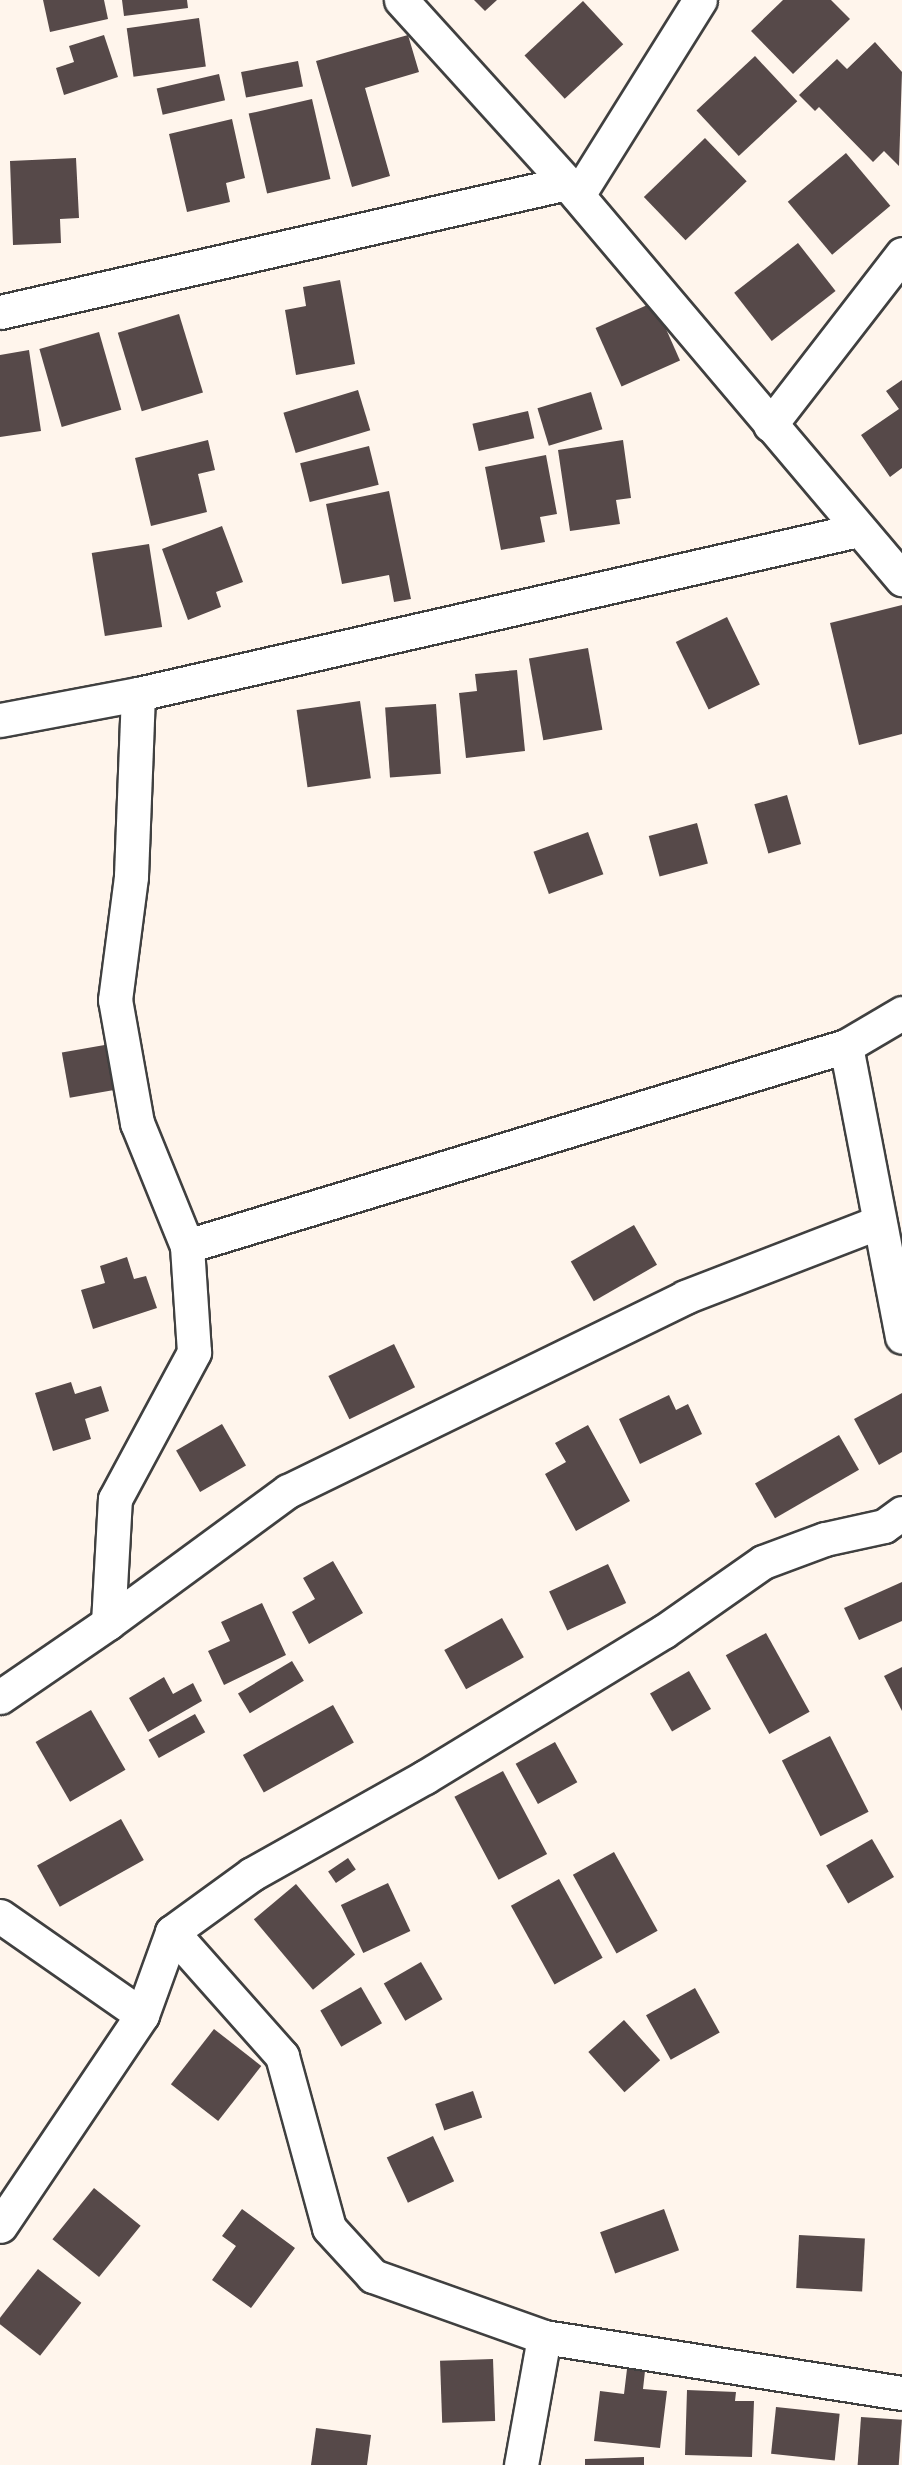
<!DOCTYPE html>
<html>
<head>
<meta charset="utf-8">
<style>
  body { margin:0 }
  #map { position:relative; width:902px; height:2465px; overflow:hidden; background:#fff5ec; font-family:Spectral,serif }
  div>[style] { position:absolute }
  .building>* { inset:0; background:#564949; transform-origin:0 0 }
  .roads { filter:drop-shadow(2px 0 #404040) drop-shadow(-2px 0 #404040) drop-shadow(0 2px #404040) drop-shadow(0 -2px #404040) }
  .minor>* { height:33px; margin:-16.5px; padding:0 16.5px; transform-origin:16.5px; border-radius:16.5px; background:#fff }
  span { translate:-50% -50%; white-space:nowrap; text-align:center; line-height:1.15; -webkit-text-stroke:6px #fff; paint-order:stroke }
</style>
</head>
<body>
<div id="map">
  <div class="building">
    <div style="clip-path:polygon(43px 0,104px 0,108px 19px,50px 32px)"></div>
    <div style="clip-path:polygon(122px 0,187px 0,188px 8px,124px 16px)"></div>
    <div style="clip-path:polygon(474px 0,497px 0,485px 11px)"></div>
    <div style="clip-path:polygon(783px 0,831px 0,850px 19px,793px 74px,751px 31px)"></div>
    <div style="left:583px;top:1px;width:59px;height:80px;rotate:47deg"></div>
    <div style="left:199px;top:18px;width:49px;height:73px;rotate:82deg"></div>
    <div style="clip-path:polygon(104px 35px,118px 77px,64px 95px,56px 68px,74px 62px,69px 46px)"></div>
    <div style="clip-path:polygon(408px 35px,419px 72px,365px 88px,390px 176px,352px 187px,316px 61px)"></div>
    <div style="clip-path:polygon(875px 42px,902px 72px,899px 166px,884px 151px,873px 162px,819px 107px,815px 111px,799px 95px,837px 59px,847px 69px)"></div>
    <div style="left:755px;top:56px;width:62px;height:80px;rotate:47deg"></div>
    <div style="left:298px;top:61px;width:26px;height:58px;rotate:79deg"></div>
    <div style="left:219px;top:74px;width:27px;height:64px;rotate:77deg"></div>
    <div style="left:312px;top:99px;width:82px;height:65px;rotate:77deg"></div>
    <div style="clip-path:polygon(232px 119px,245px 178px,226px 183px,230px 202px,187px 212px,169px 134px)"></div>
    <div style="left:705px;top:138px;width:60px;height:85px;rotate:46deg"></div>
    <div style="left:846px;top:153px;width:69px;height:76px;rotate:50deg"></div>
    <div style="clip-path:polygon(76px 158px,79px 218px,60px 219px,61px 243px,13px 245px,10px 161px)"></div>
    <div style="left:798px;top:243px;width:61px;height:81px;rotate:52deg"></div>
    <div style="clip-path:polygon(340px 280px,355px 364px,296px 375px,285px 310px,306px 306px,303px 287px)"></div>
    <div style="left:654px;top:302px;width:64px;height:64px;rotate:66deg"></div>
    <div style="left:179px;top:314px;width:82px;height:64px;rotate:73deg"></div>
    <div style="left:99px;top:332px;width:81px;height:62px;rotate:74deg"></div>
    <div style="clip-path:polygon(29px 350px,41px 431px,0 437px,0 355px)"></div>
    <div style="clip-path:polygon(902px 380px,902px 468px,890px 477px,861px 435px,899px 409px,886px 391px)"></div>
    <div style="left:358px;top:390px;width:42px;height:78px;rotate:73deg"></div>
    <div style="left:591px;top:392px;width:39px;height:56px;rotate:73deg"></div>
    <div style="left:528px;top:411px;width:28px;height:57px;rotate:77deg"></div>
    <div style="clip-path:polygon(208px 440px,215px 470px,198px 474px,207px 512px,151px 526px,135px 458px)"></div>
    <div style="clip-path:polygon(623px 440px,631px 498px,616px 500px,620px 524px,570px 531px,558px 450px)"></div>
    <div style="left:369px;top:446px;width:40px;height:71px;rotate:76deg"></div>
    <div style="clip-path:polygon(546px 455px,557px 514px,540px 517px,545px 542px,501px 550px,485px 467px)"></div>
    <div style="clip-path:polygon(389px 491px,411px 599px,394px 602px,389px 575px,342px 584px,326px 504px)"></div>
    <div style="clip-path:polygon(222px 526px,243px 582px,216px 592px,221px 607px,188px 620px,162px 549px)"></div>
    <div style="left:149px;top:544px;width:84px;height:58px;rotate:81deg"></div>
    <div style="clip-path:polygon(902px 605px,902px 734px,859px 745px,830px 623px)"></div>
    <div style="left:727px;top:617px;width:75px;height:57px;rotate:64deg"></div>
    <div style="left:588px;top:648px;width:83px;height:60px;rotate:80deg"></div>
    <div style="clip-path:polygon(517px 670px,525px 751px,466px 758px,459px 693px,477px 691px,475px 674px)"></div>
    <div style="left:360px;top:701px;width:78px;height:64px;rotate:82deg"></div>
    <div style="left:436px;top:704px;width:70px;height:51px;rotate:86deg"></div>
    <div style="left:787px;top:795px;width:51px;height:34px;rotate:74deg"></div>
    <div style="left:697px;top:823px;width:42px;height:50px;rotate:75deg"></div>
    <div style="left:588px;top:832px;width:45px;height:58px;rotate:70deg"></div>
    <div style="left:116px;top:1043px;width:46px;height:55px;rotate:80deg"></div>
    <div style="left:634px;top:1225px;width:46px;height:73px;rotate:60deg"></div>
    <div style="clip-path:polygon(127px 1257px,134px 1279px,146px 1276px,157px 1308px,93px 1329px,81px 1290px,105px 1283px,100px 1266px)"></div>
    <div style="left:394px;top:1344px;width:48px;height:73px;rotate:64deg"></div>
    <div style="clip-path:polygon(71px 1382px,75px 1394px,101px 1386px,109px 1411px,85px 1419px,91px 1439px,53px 1451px,35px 1393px)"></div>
    <div style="clip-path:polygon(902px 1393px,902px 1452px,879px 1465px,854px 1419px)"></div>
    <div style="clip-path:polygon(669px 1395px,676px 1410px,688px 1404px,702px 1434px,640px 1464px,619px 1419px)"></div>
    <div style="left:222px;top:1424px;width:48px;height:53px;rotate:60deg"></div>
    <div style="clip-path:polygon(588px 1425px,630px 1501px,576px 1531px,545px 1474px,566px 1462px,555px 1443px)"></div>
    <div style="left:839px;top:1435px;width:40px;height:97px;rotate:60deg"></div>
    <div style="clip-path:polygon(333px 1561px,363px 1613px,309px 1644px,292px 1612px,315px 1599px,303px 1578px)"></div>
    <div style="left:608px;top:1564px;width:43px;height:65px;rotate:65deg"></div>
    <div style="clip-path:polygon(902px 1582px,902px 1621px,859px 1640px,844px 1608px)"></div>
    <div style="clip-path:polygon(262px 1603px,286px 1655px,224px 1685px,208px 1651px,230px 1641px,221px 1622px)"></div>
    <div style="left:502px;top:1618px;width:45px;height:66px;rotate:61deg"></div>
    <div style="left:766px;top:1633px;width:90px;height:46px;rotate:61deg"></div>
    <div style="left:292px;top:1661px;width:23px;height:63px;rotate:59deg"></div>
    <div style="clip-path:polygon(902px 1667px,902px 1711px,884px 1676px)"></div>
    <div style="left:689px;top:1671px;width:44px;height:45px;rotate:60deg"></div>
    <div style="clip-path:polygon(164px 1677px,173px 1694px,193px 1683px,202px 1701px,148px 1732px,129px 1698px)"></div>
    <div style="left:333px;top:1705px;width:43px;height:103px;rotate:61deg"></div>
    <div style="left:91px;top:1710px;width:69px;height:64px;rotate:60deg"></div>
    <div style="left:195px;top:1714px;width:21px;height:53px;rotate:61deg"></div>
    <div style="left:830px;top:1736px;width:85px;height:54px;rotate:63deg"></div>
    <div style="left:555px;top:1742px;width:46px;height:45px;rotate:61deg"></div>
    <div style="left:503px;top:1771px;width:94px;height:55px;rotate:62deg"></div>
    <div style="left:121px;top:1819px;width:47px;height:96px;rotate:61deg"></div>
    <div style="left:872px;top:1839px;width:44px;height:53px;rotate:60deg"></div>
    <div style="left:614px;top:1852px;width:90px;height:47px;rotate:61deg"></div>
    <div style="left:348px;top:1858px;width:14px;height:24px;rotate:56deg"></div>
    <div style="left:559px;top:1879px;width:90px;height:55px;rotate:61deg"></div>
    <div style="left:388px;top:1883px;width:53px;height:52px;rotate:65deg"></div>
    <div style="left:296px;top:1884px;width:92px;height:55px;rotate:50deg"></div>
    <div style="left:421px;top:1962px;width:43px;height:43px;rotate:60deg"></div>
    <div style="left:361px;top:1987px;width:42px;height:47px;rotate:60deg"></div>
    <div style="left:695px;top:1988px;width:51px;height:56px;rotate:61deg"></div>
    <div style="left:624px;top:2020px;width:54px;height:48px;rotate:48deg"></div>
    <div style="left:214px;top:2029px;width:60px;height:70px;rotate:38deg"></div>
    <div style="left:473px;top:2091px;width:28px;height:40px;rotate:71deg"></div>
    <div style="left:433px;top:2136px;width:50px;height:51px;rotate:65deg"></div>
    <div style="left:94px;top:2188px;width:60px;height:66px;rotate:39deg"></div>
    <div style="clip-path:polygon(242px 2209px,295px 2248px,251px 2308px,212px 2280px,236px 2246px,222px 2236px)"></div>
    <div style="left:664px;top:2209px;width:44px;height:68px;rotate:70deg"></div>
    <div style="left:799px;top:2235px;width:66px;height:53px;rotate:3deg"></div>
    <div style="left:38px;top:2269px;width:55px;height:67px;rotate:38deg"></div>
    <div style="left:493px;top:2359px;width:62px;height:53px;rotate:88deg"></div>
    <div style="clip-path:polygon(627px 2369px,645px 2371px,643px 2389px,667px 2391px,660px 2448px,594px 2441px,600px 2391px,624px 2394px)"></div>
    <div style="clip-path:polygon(687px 2390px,736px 2392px,735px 2401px,754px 2401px,752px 2457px,685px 2455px)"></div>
    <div style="left:776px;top:2407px;width:64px;height:47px;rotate:6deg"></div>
    <div style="left:861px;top:2417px;width:41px;height:48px;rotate:4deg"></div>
    <div style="clip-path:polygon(316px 2428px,371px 2435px,367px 2465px,311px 2465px)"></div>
    <div style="clip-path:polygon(644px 2457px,644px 2465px,585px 2465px,585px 2459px)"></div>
  </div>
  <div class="roads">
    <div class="minor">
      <div style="left:401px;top:0;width:247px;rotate:47.8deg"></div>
      <div style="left:567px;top:183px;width:519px;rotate:49.77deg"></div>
      <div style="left:578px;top:195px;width:230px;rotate:-58deg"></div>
      <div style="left:0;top:312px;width:581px;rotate:-12.82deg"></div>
      <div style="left:770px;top:425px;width:216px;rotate:-52.3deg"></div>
      <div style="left:0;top:720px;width:140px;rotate:-10.7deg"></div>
      <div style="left:138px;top:694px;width:738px;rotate:-12.83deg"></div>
      <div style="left:846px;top:1046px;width:65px;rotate:-30.5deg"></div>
      <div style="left:187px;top:1246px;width:689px;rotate:-16.88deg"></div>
      <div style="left:846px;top:1046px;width:296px;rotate:79.1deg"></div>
      <div style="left:108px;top:1623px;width:223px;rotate:-36.3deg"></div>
      <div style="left:288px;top:1491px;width:442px;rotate:-26deg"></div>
      <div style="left:685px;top:1297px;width:208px;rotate:-21.1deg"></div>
      <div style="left:0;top:1697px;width:131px;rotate:-34.4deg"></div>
      <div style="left:108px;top:1623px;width:124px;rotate:-86.8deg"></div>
      <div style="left:115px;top:1499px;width:167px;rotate:-61.7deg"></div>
      <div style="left:194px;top:1352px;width:106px;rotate:-93.8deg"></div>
      <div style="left:187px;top:1246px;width:133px;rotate:-112.1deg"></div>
      <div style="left:137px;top:1123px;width:125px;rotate:-100.1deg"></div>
      <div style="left:115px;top:1000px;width:125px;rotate:-82.6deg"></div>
      <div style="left:131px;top:876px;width:182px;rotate:-87.8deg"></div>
      <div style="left:0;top:1916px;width:173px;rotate:34.9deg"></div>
      <div style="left:142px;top:2015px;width:254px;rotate:123.9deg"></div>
      <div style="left:172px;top:1932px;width:166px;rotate:48.4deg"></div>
      <div style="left:282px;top:2056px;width:178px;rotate:74.7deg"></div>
      <div style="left:329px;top:2228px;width:65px;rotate:47.5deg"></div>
      <div style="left:373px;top:2276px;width:182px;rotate:19.6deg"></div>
      <div style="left:142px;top:2015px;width:88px;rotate:-70.1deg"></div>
      <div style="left:172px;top:1932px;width:99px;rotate:-35.9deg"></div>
      <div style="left:252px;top:1874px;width:198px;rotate:-29.3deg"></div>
      <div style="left:425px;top:1777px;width:279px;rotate:-31.4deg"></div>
      <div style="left:663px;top:1632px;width:122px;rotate:-35deg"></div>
      <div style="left:763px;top:1562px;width:66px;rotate:-20.4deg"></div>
      <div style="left:825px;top:1539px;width:60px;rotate:-12.4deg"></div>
      <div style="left:884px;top:1526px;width:22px;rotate:-36deg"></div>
      <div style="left:521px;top:2465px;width:130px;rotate:-79.8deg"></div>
      <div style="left:544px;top:2337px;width:362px;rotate:8.9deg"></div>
    </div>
  </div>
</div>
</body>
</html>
